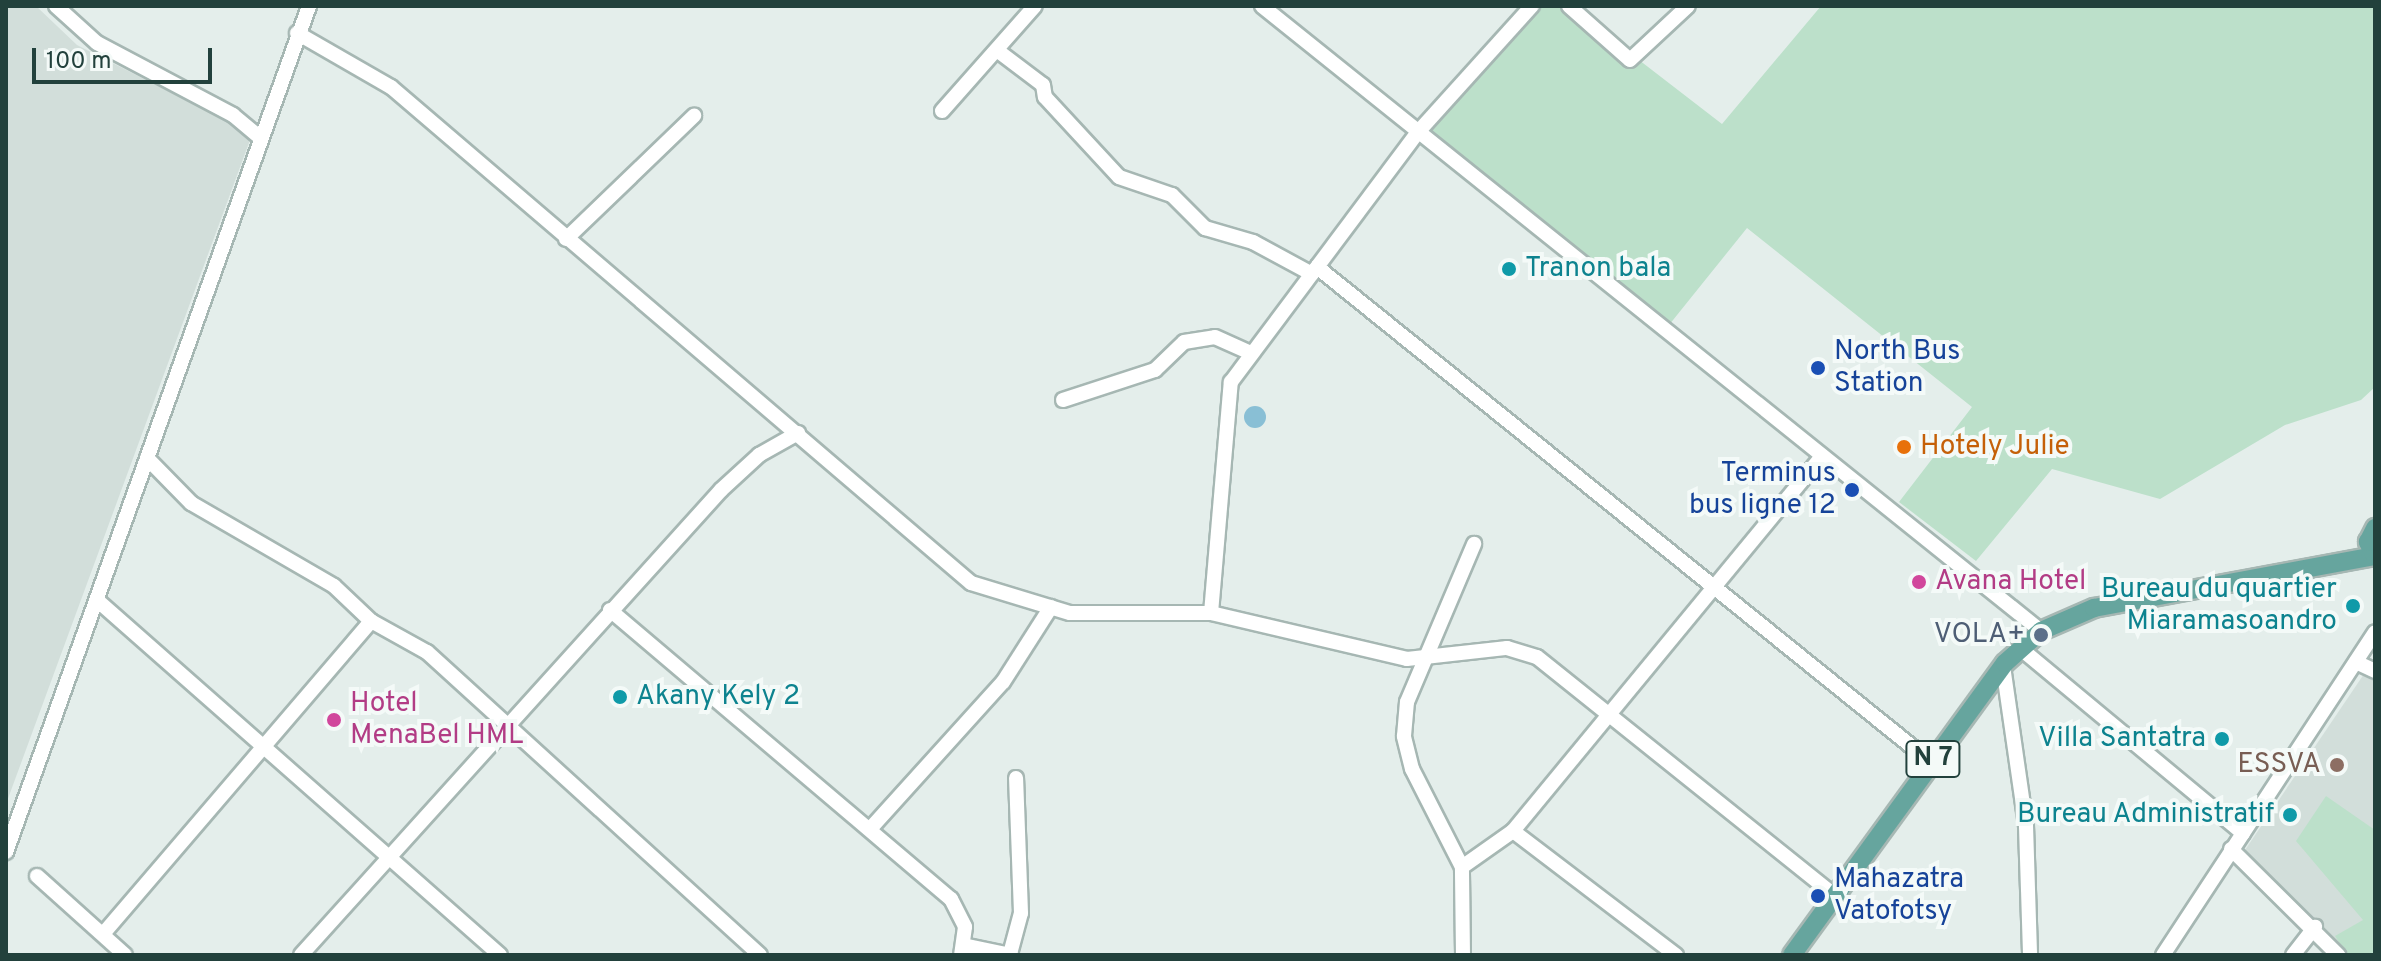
<!DOCTYPE html>
<html>
<head>
<meta charset="utf-8">
<style>
  body { margin:0 }
  #map { position:relative; width:2381px; height:961px; overflow:hidden; background:#e4eeeb; font-family:Overpass,sans-serif }
  div>[style] { position:absolute }
  .built>* { inset:0; background:#d2deda }
  .green>* { inset:0; background:#bce0ca }
  .water>* { inset:0; background:#89bfd5 }
  .round { border-radius:50% }
  .roads { filter:drop-shadow(2px 0 #a6b7b3) drop-shadow(-2px 0 #a6b7b3) drop-shadow(0 2px #a6b7b3) drop-shadow(0 -2px #a6b7b3) }
  .minor>* { height:14px; margin:-7px; padding:0 7px; transform-origin:7px; border-radius:7px; background:#fff }
  .major>* { height:18px; margin:-9px; padding:0 9px; transform-origin:9px; border-radius:9px; background:#66a59e }
  .dots>* { width:22px; height:22px; translate:-50% -50%; box-sizing:border-box; border:4px solid #f4faf8; border-radius:50% }
  span { translate:-50% -50%; white-space:nowrap; text-align:center; line-height:1.15; -webkit-text-stroke:8px #f4faf8; paint-order:stroke }
  .shield-label span { padding:2px 6px; background:#f4faf8; border:2px solid; border-radius:6px; -webkit-text-stroke-width:0 }
  .shield-label { font-size:26px; color:#22413c; font-weight:700 }
  .culture-label { font-size:28px; color:#0d838f }
  .left { translate:0 -50%; text-align:left }
  .right { translate:-100% -50%; text-align:right }
  .transit-label { font-size:28px; color:#164399 }
  .food-label { font-size:28px; color:#c56008 }
  .hotel-label { font-size:28px; color:#b23c85 }
  .service-label { font-size:28px; color:#4e5e75 }
  .education-label { font-size:28px; color:#785e54 }
  .frame { position:absolute; inset:0; border:8px solid #22413c; pointer-events:none }
  .scale { position:absolute; left:32px; top:48px; width:180px; height:36px; box-sizing:border-box; border:4px solid #22413c; border-top:0; padding-left:10px; font-size:24px; line-height:28px; white-space:nowrap; color:#22413c; -webkit-text-stroke:6px #f4faf8; paint-order:stroke }
</style>
</head>
<body>
<div id="map">
  <div class="built">
    <div style="clip-path:polygon(6px 6px,36px 6px,77px 45px,233px 124px,250px 140px,6px 804px)"></div>
    <div style="clip-path:polygon(2366px 671px,2375px 675px,2375px 955px,2349px 955px,2245px 850px)"></div>
  </div>
  <div class="green">
    <div style="clip-path:polygon(1532px 6px,1569px 6px,1722px 124px,1821px 6px,2375px 6px,2375px 387px,2361px 400px,2285px 425px,2160px 499px,2052px 469px,1976px 561px,1899px 502px,1972px 407px,1747px 228px,1665px 330px,1418px 132px)"></div>
    <div style="clip-path:polygon(2326px 796px,2375px 830px,2375px 955px,2347px 955px,2335px 936px,2363px 920px,2296px 841px)"></div>
  </div>
  <div class="water">
    <div class="round" style="left:1244px;top:406px;width:22px;height:22px"></div>
  </div>
  <div class="roads">
    <div class="minor">
      <div style="left:56px;top:6px;width:55px;rotate:42.1deg"></div>
      <div style="left:97px;top:43px;width:154px;rotate:27.9deg"></div>
      <div style="left:233px;top:115px;width:31px;rotate:40deg"></div>
      <div style="left:1262px;top:6px;width:999px;rotate:38.74deg"></div>
      <div style="left:1569px;top:6px;width:81px;rotate:41.5deg"></div>
      <div style="left:1630px;top:60px;width:79px;rotate:-43deg"></div>
      <div style="left:297px;top:33px;width:108px;rotate:29.9deg"></div>
      <div style="left:391px;top:87px;width:763px;rotate:40.54deg"></div>
      <div style="left:971px;top:583px;width:103px;rotate:16.9deg"></div>
      <div style="left:1070px;top:613px;width:141px"></div>
      <div style="left:1211px;top:613px;width:201px;rotate:13.2deg"></div>
      <div style="left:1407px;top:659px;width:101px;rotate:-6.3deg"></div>
      <div style="left:1507px;top:648px;width:31px;rotate:17deg"></div>
      <div style="left:1537px;top:657px;width:382px;rotate:38.7deg"></div>
      <div style="left:998px;top:51px;width:56px;rotate:37.1deg"></div>
      <div style="left:1043px;top:85px;width:12px;rotate:81deg"></div>
      <div style="left:1045px;top:97px;width:109px;rotate:47.2deg"></div>
      <div style="left:1119px;top:177px;width:56px;rotate:18.8deg"></div>
      <div style="left:1172px;top:195px;width:47px;rotate:45deg"></div>
      <div style="left:1205px;top:228px;width:50px;rotate:16.3deg"></div>
      <div style="left:1253px;top:242px;width:67px;rotate:28.5deg"></div>
      <div style="left:942px;top:111px;width:140px;rotate:-48.5deg"></div>
      <div style="left:566px;top:239px;width:178px;rotate:-43.9deg"></div>
      <div style="left:1317px;top:267px;width:789px;rotate:38.88deg"></div>
      <div style="left:1063px;top:400px;width:97px;rotate:-18.1deg"></div>
      <div style="left:1155px;top:370px;width:40px;rotate:-44deg"></div>
      <div style="left:1184px;top:342px;width:31px;rotate:-9deg"></div>
      <div style="left:1215px;top:337px;width:37px;rotate:24deg"></div>
      <div style="left:147px;top:458px;width:63px;rotate:45.6deg"></div>
      <div style="left:191px;top:503px;width:165px;rotate:30.1deg"></div>
      <div style="left:334px;top:586px;width:51px;rotate:43.4deg"></div>
      <div style="left:371px;top:621px;width:64px;rotate:29deg"></div>
      <div style="left:427px;top:652px;width:450px;rotate:42.3deg"></div>
      <div style="left:97px;top:600px;width:537px;rotate:41.38deg"></div>
      <div style="left:610px;top:610px;width:447px;rotate:40.3deg"></div>
      <div style="left:951px;top:899px;width:31px;rotate:63deg"></div>
      <div style="left:965px;top:927px;width:28px;rotate:98deg"></div>
      <div style="left:1211px;top:613px;width:232px;rotate:-85.1deg"></div>
      <div style="left:1231px;top:382px;width:312px;rotate:-53.2deg"></div>
      <div style="left:1418px;top:132px;width:170px;rotate:-47.9deg"></div>
      <div style="left:2020px;top:648px;width:290px;rotate:39.7deg"></div>
      <div style="left:2356px;top:662px;width:21px;rotate:25deg"></div>
      <div style="left:2003px;top:666px;width:162px;rotate:81.8deg"></div>
      <div style="left:2026px;top:826px;width:129px;rotate:88.2deg"></div>
      <div style="left:870px;top:829px;width:198px;rotate:-47.9deg"></div>
      <div style="left:1003px;top:682px;width:89px;rotate:-57.4deg"></div>
      <div style="left:1513px;top:831px;width:205px;rotate:37.3deg"></div>
      <div style="left:2231px;top:849px;width:151px;rotate:44.7deg"></div>
      <div style="left:6px;top:852px;width:899px;rotate:-70.29deg"></div>
      <div style="left:1462px;top:867px;width:62px;rotate:-35.2deg"></div>
      <div style="left:1513px;top:831px;width:486px;rotate:-50.5deg"></div>
      <div style="left:37px;top:876px;width:118px;rotate:41.9deg"></div>
      <div style="left:103px;top:934px;width:412px;rotate:-49.4deg"></div>
      <div style="left:968px;top:946px;width:44px;rotate:11.8deg"></div>
      <div style="left:1010px;top:954px;width:42px;rotate:-75deg"></div>
      <div style="left:1021px;top:913px;width:135px;rotate:-92.1deg"></div>
      <div style="left:301px;top:955px;width:627px;rotate:-47.91deg"></div>
      <div style="left:721px;top:490px;width:52px;rotate:-42.6deg"></div>
      <div style="left:759px;top:455px;width:45px;rotate:-29.4deg"></div>
      <div style="left:1463px;top:955px;width:88px;rotate:-90.7deg"></div>
      <div style="left:1462px;top:867px;width:110px;rotate:-117deg"></div>
      <div style="left:1412px;top:769px;width:34px;rotate:-104deg"></div>
      <div style="left:1404px;top:736px;width:34px;rotate:-85deg"></div>
      <div style="left:1407px;top:702px;width:172px;rotate:-67deg"></div>
      <div style="left:2163px;top:955px;width:386px;rotate:-56.7deg"></div>
      <div style="left:2293px;top:955px;width:36px;rotate:-52deg"></div>
    </div>
    <div class="major">
      <div style="left:1792px;top:955px;width:361px;rotate:-53.9deg"></div>
      <div style="left:2005px;top:663px;width:48px;rotate:-41.6deg"></div>
      <div style="left:2041px;top:631px;width:58px;rotate:-23.5deg"></div>
      <div style="left:2094px;top:608px;width:286px;rotate:-10.5deg"></div>
      <div style="left:2375px;top:556px;width:16px;rotate:-117deg"></div>
      <div style="left:2368px;top:542px;width:16px;rotate:-63deg"></div>
    </div>
  </div>
  <div class="dots">
    <div style="left:1509px;top:269px;background:#0f9aa8"></div>
    <div style="left:1818px;top:368px;background:#1a4fb4"></div>
    <div style="left:1904px;top:447px;background:#e8710a"></div>
    <div style="left:1852px;top:490px;background:#1a4fb4"></div>
    <div style="left:1919px;top:582px;background:#d1479c"></div>
    <div style="left:2353px;top:606px;background:#0f9aa8"></div>
    <div style="left:2041px;top:635px;background:#5c6f8a"></div>
    <div style="left:620px;top:697px;background:#0f9aa8"></div>
    <div style="left:334px;top:720px;background:#d1479c"></div>
    <div style="left:2222px;top:739px;background:#0f9aa8"></div>
    <div style="left:2337px;top:765px;background:#8d6e63"></div>
    <div style="left:2290px;top:815px;background:#0f9aa8"></div>
    <div style="left:1818px;top:896px;background:#1a4fb4"></div>
  </div>
  <div class="shield-label">
    <span style="left:1933px;top:759px">N 7</span>
  </div>
  <div class="culture-label">
    <span class="left" style="left:1525px;top:269px">Tranon bala</span>
    <span class="right" style="left:2337px;top:606px">Bureau du quartier<br>Miaramasoandro</span>
    <span class="left" style="left:636px;top:697px">Akany Kely 2</span>
    <span class="right" style="left:2206px;top:739px">Villa Santatra</span>
    <span class="right" style="left:2274px;top:815px">Bureau Administratif</span>
  </div>
  <div class="transit-label">
    <span class="left" style="left:1834px;top:368px">North Bus<br>Station</span>
    <span class="right" style="left:1836px;top:490px">Terminus<br>bus ligne 12</span>
    <span class="left" style="left:1834px;top:896px">Mahazatra<br>Vatofotsy</span>
  </div>
  <div class="food-label">
    <span class="left" style="left:1920px;top:447px">Hotely Julie</span>
  </div>
  <div class="hotel-label">
    <span class="left" style="left:1935px;top:582px">Avana Hotel</span>
    <span class="left" style="left:350px;top:720px">Hotel<br>MenaBel HML</span>
  </div>
  <div class="service-label">
    <span class="right" style="left:2025px;top:635px">VOLA+</span>
  </div>
  <div class="education-label">
    <span class="right" style="left:2321px;top:765px">ESSVA</span>
  </div>
  <div class="frame"></div>
  <div class="scale">100 m</div>
</div>
</body>
</html>
